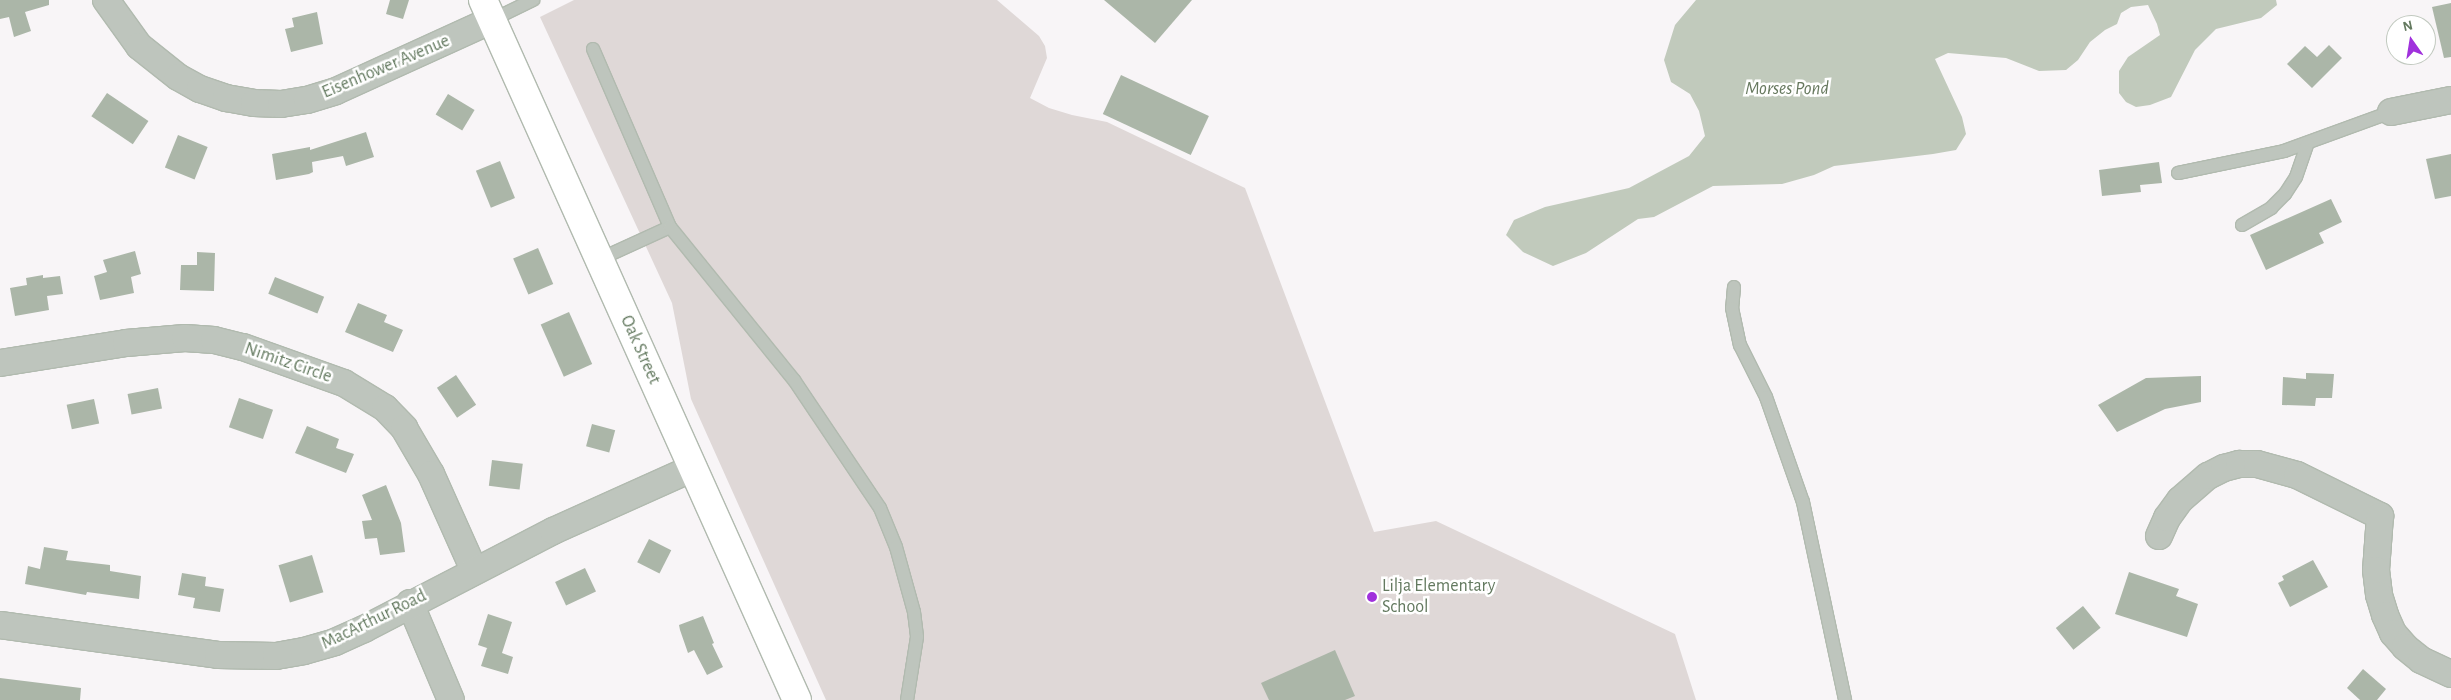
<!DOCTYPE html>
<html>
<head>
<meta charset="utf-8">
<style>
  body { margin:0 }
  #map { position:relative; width:2451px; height:700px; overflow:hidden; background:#f8f5f7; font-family:"Alegreya Sans",sans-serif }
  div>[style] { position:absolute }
  .green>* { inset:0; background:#dfd8d7 }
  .water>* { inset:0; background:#c1cabc }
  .building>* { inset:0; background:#abb6a8; transform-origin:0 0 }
  .roads { filter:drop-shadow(1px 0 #b1baaf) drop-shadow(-1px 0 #b1baaf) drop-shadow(0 1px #b1baaf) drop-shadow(0 -1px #b1baaf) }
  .lane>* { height:12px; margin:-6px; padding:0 6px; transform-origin:6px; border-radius:6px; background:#bec5bd }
  .street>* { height:26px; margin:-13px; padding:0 13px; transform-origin:13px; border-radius:13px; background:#bec5bd }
  .secondary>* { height:28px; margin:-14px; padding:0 14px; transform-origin:14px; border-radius:14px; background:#fff }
  .dots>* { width:14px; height:14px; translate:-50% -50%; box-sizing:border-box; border:2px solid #fff; border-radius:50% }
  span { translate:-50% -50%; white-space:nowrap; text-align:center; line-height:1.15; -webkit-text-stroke:5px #fff; paint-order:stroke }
  .street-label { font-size:18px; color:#63795f }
  .poi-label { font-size:18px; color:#63795f }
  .left { translate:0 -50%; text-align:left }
  .water-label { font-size:19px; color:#67795f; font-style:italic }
  .north { position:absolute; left:2386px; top:15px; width:50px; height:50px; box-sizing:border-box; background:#fff; border:1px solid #c1c9bf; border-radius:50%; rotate:347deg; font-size:14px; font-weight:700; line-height:20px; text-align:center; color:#63795f }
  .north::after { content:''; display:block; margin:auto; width:18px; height:22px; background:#a031dc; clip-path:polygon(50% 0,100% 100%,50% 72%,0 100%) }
</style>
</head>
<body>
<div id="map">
  <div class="green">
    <div style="clip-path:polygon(574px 0,997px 0,1039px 36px,1045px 46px,1047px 58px,1030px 98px,1049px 108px,1072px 115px,1107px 122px,1245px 188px,1374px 532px,1436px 521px,1675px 634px,1696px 700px,826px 700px,691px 399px,672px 303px,540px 17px)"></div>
  </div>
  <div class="water">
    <div style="clip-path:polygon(1696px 0,2276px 0,2277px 5px,2261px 18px,2216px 29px,2195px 50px,2171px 97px,2150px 105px,2136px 107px,2126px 102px,2119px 93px,2119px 71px,2128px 57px,2160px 35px,2157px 24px,2148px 5px,2131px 7px,2121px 13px,2117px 24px,2105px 30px,2090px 42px,2078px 60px,2066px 70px,2039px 71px,2006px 58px,1948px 53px,1935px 59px,1962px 117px,1966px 134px,1956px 150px,1933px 154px,1834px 166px,1814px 175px,1782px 184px,1713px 186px,1654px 217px,1638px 219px,1586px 253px,1553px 266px,1523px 252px,1506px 235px,1514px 220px,1545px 207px,1629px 188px,1689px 156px,1705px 136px,1699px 111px,1690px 94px,1671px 82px,1664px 60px,1675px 25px)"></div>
  </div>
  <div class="building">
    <div style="clip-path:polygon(0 0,49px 0,49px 5px,25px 12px,31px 31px,14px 37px,9px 17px,0 19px)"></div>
    <div style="clip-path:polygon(390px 0,409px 0,403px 19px,386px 14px)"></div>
    <div style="clip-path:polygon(1104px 0,1192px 0,1155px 43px)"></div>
    <div style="clip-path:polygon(2451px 3px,2451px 57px,2444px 58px,2432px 7px)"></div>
    <div style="clip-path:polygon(317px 12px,323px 44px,291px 52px,285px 29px,294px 27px,292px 18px)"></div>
    <div style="clip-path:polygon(2329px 45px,2342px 58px,2312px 88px,2287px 64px,2305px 46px,2317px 57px)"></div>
    <div style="left:1121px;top:75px;width:97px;height:43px;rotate:25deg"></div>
    <div style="left:107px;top:93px;width:50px;height:28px;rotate:34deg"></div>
    <div style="left:448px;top:94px;width:31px;height:24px;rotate:31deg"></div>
    <div style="clip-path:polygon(366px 132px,374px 157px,346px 166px,343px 156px,312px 162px,313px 172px,309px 174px,276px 180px,272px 154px,310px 147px,310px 150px)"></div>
    <div style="left:178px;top:135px;width:32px;height:35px;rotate:22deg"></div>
    <div style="clip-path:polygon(2451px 154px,2451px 196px,2435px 199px,2426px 159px)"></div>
    <div style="left:500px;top:161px;width:40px;height:26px;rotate:68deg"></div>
    <div style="clip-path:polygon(2159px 162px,2162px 183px,2140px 185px,2141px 192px,2102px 196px,2099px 170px)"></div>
    <div style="clip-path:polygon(2331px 199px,2342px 222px,2319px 233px,2324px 243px,2266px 270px,2250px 235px)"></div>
    <div style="left:538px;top:248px;width:39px;height:27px;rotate:67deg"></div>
    <div style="clip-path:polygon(135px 251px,141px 274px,131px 277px,134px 293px,100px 300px,94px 276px,107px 272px,103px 260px)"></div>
    <div style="clip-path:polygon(197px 252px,215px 253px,214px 291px,180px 290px,181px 265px,197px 265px)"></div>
    <div style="clip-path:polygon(43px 275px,43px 278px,60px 276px,63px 294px,47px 296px,49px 310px,15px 316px,10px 288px,27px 285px,26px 278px)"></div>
    <div style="left:275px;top:277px;width:53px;height:18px;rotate:22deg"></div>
    <div style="clip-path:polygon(358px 303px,387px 315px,384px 322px,403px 330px,393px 352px,345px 332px)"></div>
    <div style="left:569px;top:312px;width:57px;height:31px;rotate:66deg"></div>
    <div style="clip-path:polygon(2306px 373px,2334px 374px,2332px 398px,2316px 398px,2315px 406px,2282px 405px,2283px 377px,2306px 379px)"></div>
    <div style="left:456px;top:375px;width:36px;height:23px;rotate:56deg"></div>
    <div style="clip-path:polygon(2201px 376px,2201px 402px,2165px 409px,2117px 432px,2098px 405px,2146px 378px)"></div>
    <div style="left:158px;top:388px;width:21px;height:31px;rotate:79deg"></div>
    <div style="left:239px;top:398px;width:36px;height:31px;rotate:19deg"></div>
    <div style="left:94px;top:399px;width:25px;height:28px;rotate:78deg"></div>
    <div style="left:592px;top:424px;width:24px;height:23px;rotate:15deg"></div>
    <div style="clip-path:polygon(307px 426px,339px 439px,336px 448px,354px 454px,346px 473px,295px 453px)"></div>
    <div style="left:492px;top:460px;width:31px;height:26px;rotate:7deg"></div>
    <div style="clip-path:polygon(386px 485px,401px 523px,405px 552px,380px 555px,377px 538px,365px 539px,362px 521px,372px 520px,362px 495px)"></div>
    <div style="left:649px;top:539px;width:25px;height:26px;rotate:27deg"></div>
    <div style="clip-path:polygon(44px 547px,68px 551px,66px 560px,110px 565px,110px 571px,141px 576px,139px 599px,87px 592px,86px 595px,25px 584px,28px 566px,40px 569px)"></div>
    <div style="left:312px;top:555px;width:39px;height:35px;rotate:73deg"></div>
    <div style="clip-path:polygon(2313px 560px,2328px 587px,2290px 607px,2278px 583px,2284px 580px,2282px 576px)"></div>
    <div style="left:585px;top:568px;width:26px;height:33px;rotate:65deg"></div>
    <div style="clip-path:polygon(2129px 572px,2179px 589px,2176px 596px,2198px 604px,2187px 637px,2115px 614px)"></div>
    <div style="clip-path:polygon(182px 573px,206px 577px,205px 586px,224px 589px,220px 612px,193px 608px,195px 598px,178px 595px)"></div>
    <div style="left:2083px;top:606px;width:28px;height:35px;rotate:51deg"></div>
    <div style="clip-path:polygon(488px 614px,512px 622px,502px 653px,513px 657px,508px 674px,481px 666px,487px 648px,490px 649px,478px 645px)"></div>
    <div style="clip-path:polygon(703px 616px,714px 643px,712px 644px,723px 667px,707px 675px,694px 650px,688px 653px,680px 630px,679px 625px)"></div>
    <div style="clip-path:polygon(1335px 650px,1355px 696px,1345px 700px,1269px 700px,1261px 683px)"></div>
    <div style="clip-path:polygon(2363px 669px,2386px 689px,2377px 700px,2360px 700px,2347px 688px)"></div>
    <div style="clip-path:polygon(0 678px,81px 688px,80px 700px,0 700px)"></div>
  </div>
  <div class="roads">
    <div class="lane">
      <div style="left:492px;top:20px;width:46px;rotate:-26deg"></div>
      <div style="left:593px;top:49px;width:194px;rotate:66.6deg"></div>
      <div style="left:2178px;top:173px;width:108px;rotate:-11.7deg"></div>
      <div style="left:2284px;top:151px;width:114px;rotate:-20deg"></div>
      <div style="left:2242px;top:225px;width:34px;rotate:-30deg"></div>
      <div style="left:2271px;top:208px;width:20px;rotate:-45deg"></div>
      <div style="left:2285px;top:194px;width:20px;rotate:-57deg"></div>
      <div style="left:2296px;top:177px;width:36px;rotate:-71deg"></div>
      <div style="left:600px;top:259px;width:77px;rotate:-24.6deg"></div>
      <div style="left:670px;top:227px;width:197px;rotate:51deg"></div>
      <div style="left:794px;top:380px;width:154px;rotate:56.1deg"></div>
      <div style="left:880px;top:508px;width:42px;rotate:67.7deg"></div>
      <div style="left:896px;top:547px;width:67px;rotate:74.5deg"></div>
      <div style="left:914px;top:612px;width:25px;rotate:83deg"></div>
      <div style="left:917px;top:637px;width:64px;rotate:99deg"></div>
      <div style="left:1734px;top:287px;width:21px;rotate:95deg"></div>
      <div style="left:1732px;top:308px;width:38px;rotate:78deg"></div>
      <div style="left:1740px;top:345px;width:58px;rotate:63.4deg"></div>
      <div style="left:1766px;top:397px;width:111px;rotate:70.6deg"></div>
      <div style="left:1803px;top:502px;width:202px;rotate:78deg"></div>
    </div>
    <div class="street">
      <div style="left:106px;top:0;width:57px;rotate:54.3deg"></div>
      <div style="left:139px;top:46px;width:50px;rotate:38.5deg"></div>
      <div style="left:178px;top:77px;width:25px;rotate:29deg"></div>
      <div style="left:200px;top:89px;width:28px;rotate:19deg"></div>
      <div style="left:226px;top:98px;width:28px;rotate:10deg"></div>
      <div style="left:254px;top:103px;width:27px;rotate:2deg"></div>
      <div style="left:281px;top:104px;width:26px;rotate:-9deg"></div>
      <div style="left:307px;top:100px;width:30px;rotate:-17deg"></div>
      <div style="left:336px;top:91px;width:171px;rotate:-24.5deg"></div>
      <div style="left:2391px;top:112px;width:61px;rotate:-11.3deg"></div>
      <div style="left:0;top:363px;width:128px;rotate:-9deg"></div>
      <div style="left:126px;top:343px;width:59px;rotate:-4.8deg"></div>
      <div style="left:185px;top:338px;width:29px;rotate:4deg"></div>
      <div style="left:214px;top:340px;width:30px;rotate:14deg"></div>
      <div style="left:243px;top:347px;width:107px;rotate:19.6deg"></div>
      <div style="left:344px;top:383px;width:48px;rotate:31.4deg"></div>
      <div style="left:385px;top:408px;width:28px;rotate:46deg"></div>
      <div style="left:404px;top:428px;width:53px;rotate:59.6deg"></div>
      <div style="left:431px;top:474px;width:105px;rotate:65.9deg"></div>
      <div style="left:2159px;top:536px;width:20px;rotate:-66deg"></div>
      <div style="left:2167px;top:518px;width:22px;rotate:-54deg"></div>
      <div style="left:2180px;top:500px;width:37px;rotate:-41deg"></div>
      <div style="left:2208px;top:476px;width:18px;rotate:-27deg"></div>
      <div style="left:2224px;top:468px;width:16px;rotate:-15deg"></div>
      <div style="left:2239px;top:464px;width:18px"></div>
      <div style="left:2257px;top:464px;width:41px;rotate:15.4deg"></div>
      <div style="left:2297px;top:475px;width:93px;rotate:26.3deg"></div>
      <div style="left:2380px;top:516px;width:54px;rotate:94.2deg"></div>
      <div style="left:2376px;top:570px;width:25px;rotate:83deg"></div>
      <div style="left:2379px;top:595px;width:21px;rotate:73deg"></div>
      <div style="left:2385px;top:615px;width:20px;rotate:66deg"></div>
      <div style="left:2393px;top:633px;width:18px;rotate:49deg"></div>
      <div style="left:2405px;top:647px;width:21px;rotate:39deg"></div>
      <div style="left:2421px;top:660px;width:33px;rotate:25deg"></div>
      <div style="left:410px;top:603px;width:105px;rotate:67.1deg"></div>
      <div style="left:0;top:625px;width:220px;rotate:7.8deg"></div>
      <div style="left:218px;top:655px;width:58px;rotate:1deg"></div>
      <div style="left:276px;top:656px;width:28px;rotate:-10deg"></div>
      <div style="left:304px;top:651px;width:32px;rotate:-16deg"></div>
      <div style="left:335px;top:642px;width:32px;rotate:-24deg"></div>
      <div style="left:364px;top:629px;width:213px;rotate:-27.4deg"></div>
      <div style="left:553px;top:531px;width:154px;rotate:-24.2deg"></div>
    </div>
    <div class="secondary">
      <div style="left:483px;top:0;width:767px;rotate:65.84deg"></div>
    </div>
  </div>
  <div class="dots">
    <div style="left:1372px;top:597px;background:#a031dc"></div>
  </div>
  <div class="street-label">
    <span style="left:386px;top:67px;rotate:-23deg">Eisenhower Avenue</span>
    <span style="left:640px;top:350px;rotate:66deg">Oak Street</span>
    <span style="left:288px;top:363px;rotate:19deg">Nimitz Circle</span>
    <span style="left:374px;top:620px;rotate:-26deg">MacArthur Road</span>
  </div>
  <div class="poi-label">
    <span class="left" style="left:1382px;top:597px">Lilja Elementary<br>School</span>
  </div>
  <div class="water-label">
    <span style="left:1787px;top:89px">Morses Pond</span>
  </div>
  <div class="north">N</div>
</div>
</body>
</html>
